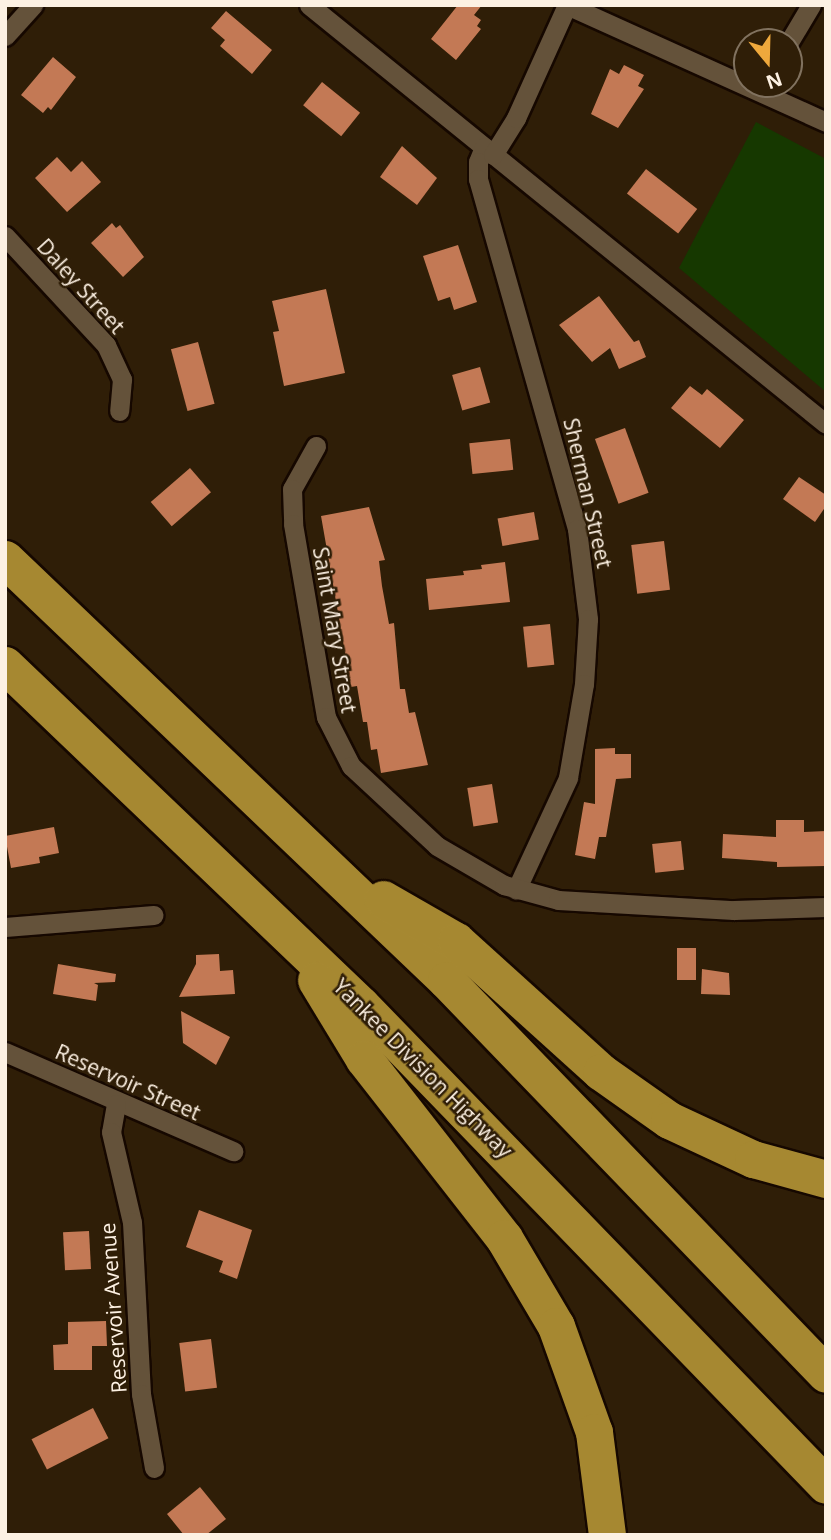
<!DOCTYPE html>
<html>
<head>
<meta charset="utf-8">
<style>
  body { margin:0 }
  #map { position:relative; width:831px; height:1540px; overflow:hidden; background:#2f1e07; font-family:"Open Sans",sans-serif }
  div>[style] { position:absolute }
  .green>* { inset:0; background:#163800 }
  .building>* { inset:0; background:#c37955; transform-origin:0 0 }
  .roads { filter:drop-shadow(2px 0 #160800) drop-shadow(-2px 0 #160800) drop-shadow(0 2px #160800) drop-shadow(0 -2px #160800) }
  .minor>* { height:19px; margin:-9.5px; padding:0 9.5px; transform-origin:9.5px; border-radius:9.5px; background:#64523a }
  .motorway>* { height:37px; margin:-18.5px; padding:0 18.5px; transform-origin:18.5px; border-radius:18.5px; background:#a68831 }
  span { translate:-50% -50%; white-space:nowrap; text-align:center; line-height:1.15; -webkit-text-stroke:5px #2f1e07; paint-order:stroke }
  .street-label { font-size:21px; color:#fdf1e3 }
  .frame { position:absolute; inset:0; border:7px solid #fdf1e3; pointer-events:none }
  .north { position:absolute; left:733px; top:28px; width:70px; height:70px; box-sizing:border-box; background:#2f1e07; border:2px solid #81725f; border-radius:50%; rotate:161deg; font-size:19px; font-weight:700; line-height:28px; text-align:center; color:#fdf1e3 }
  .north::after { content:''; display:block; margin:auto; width:24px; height:32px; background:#eea83c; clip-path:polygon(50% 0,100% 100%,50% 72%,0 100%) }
</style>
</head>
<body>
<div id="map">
  <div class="green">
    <div style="clip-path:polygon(756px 122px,826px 159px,826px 392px,679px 268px)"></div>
  </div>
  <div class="building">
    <div style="clip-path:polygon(458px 5px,482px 5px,474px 15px,481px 20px,477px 26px,481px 29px,456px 60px,431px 39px)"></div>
    <div style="clip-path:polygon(226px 11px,272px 50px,252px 74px,220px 46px,225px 40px,211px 28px)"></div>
    <div style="clip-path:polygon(53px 57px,76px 77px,51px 110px,48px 107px,43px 113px,21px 95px)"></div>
    <div style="clip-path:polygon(624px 65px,644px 75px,638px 86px,644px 89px,618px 128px,591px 114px,610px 69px,619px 74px)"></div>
    <div style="left:322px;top:82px;width:49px;height:30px;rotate:39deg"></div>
    <div style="clip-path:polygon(402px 146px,437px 178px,417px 205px,380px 177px)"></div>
    <div style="clip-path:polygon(57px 157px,71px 172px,82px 161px,101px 182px,67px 212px,35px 178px)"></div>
    <div style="left:646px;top:169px;width:65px;height:31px;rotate:38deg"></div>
    <div style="clip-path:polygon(112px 223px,116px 228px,120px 225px,144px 257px,123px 277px,91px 243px)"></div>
    <div style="clip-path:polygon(458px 245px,477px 302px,454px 310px,450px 297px,438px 301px,423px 256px)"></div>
    <div style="clip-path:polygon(326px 289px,345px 373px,284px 386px,273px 332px,279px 331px,272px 301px)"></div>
    <div style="clip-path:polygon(599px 296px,634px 342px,639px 340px,646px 357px,619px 369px,610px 348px,592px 362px,559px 325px)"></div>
    <div style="left:198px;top:342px;width:64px;height:28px;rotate:75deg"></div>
    <div style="left:480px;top:367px;width:37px;height:29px;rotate:74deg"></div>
    <div style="clip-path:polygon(690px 386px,702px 395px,707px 389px,744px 420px,720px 448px,671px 408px)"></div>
    <div style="left:625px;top:428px;width:69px;height:32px;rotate:70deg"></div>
    <div style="left:510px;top:439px;width:31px;height:41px;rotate:84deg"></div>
    <div style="left:190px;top:468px;width:32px;height:52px;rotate:49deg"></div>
    <div style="clip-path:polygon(799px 477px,826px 495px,826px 506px,815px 522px,783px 499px)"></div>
    <div style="clip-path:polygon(369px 507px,385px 560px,379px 561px,382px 586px,389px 624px,394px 623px,400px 689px,405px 689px,409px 713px,415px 712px,428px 765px,381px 773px,377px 749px,371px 750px,367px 722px,363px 722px,357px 686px,351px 687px,321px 516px)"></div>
    <div style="left:534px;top:512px;width:28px;height:37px;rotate:80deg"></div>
    <div style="left:664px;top:541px;width:49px;height:33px;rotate:83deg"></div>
    <div style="clip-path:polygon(505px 562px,510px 602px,429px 610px,426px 579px,464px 575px,463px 571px,482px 569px,481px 565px)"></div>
    <div style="left:550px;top:624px;width:41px;height:27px;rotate:84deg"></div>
    <div style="clip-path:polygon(615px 748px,615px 754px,631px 754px,631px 778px,616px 779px,606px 837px,599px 837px,595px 859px,575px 855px,584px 802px,595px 804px,595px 749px)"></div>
    <div style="left:492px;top:784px;width:39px;height:25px;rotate:81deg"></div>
    <div style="clip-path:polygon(776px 820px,804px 820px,804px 832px,826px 831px,826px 866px,777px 867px,777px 862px,722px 858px,723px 834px,776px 837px)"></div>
    <div style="clip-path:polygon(54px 827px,59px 853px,39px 857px,40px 863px,11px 868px,5px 836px)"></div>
    <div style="left:681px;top:841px;width:29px;height:29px;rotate:84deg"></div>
    <div style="left:677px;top:948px;width:19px;height:32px"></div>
    <div style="clip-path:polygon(219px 954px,220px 971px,233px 970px,235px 994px,179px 997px,196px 964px,196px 955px)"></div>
    <div style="clip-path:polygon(58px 964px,116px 974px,115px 982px,94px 983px,98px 985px,96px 1001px,53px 994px)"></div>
    <div style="clip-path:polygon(702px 969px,729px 973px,730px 995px,701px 994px)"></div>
    <div style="clip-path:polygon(181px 1011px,230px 1037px,216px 1065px,183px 1043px)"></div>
    <div style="clip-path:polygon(199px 1210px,252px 1230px,237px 1279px,219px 1272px,223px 1261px,186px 1247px)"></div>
    <div style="left:89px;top:1231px;width:38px;height:26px;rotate:87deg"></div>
    <div style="clip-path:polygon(106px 1321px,107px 1346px,92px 1346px,92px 1370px,54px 1370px,53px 1345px,68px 1344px,68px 1322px)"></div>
    <div style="left:211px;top:1339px;width:49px;height:32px;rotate:83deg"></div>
    <div style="left:93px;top:1408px;width:34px;height:69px;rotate:63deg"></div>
    <div style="clip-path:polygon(200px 1487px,226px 1519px,206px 1535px,184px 1535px,167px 1514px)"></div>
  </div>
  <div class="roads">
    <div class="minor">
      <div style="left:309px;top:5px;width:665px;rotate:39.02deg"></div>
      <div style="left:567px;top:5px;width:284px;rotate:24.3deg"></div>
      <div style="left:5px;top:36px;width:42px;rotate:-47.9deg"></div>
      <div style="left:789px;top:42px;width:43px;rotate:-59.3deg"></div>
      <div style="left:484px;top:147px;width:16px;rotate:112deg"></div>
      <div style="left:478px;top:162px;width:17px;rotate:90deg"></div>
      <div style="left:478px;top:179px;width:364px;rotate:74.2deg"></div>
      <div style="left:577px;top:529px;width:91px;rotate:83deg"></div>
      <div style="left:588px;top:619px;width:65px;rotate:93.5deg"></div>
      <div style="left:584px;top:684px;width:95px;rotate:99.7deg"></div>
      <div style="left:568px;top:778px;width:123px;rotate:114.9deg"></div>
      <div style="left:493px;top:155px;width:44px;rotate:-58.1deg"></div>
      <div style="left:516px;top:118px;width:124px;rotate:-65.7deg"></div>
      <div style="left:5px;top:236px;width:149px;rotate:47.2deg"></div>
      <div style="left:106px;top:345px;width:38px;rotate:65deg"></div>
      <div style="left:122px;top:379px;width:32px;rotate:95deg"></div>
      <div style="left:316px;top:446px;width:49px;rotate:119.2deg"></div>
      <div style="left:292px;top:489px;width:35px;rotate:88deg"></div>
      <div style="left:293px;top:524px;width:196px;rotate:80.3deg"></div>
      <div style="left:326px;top:717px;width:55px;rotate:63deg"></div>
      <div style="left:351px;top:766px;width:117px;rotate:42.9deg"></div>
      <div style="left:437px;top:846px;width:78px;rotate:30.2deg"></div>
      <div style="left:504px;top:885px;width:56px;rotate:15.5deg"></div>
      <div style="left:558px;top:900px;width:176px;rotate:3.3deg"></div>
      <div style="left:734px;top:910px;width:92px;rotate:-1.9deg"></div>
      <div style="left:5px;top:927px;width:149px;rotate:-4.6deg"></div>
      <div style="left:5px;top:1052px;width:249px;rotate:23.5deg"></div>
      <div style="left:116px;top:1104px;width:28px;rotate:100deg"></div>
      <div style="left:111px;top:1132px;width:92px;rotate:76.9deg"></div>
      <div style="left:132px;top:1222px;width:172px;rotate:87deg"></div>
      <div style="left:141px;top:1394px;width:75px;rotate:80deg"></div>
    </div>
    <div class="motorway">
      <div style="left:5px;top:559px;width:610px;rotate:43.67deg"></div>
      <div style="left:446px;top:980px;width:547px;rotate:46.04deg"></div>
      <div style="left:5px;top:665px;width:492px;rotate:43.7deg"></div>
      <div style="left:361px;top:1005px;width:668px;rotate:45.91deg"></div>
      <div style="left:383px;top:899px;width:84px;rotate:29.9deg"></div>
      <div style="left:456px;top:941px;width:195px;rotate:42.1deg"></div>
      <div style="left:601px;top:1072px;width:83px;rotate:35.2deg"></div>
      <div style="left:669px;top:1120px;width:93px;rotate:24.9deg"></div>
      <div style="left:753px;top:1159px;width:76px;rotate:15.3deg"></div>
      <div style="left:316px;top:980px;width:92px;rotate:58.7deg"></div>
      <div style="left:364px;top:1059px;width:227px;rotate:52deg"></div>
      <div style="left:504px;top:1238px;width:102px;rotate:59.4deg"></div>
      <div style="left:556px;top:1326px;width:113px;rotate:70.3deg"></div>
      <div style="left:594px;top:1432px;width:104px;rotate:82.8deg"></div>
    </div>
  </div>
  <div class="street-label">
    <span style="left:81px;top:286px;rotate:48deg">Daley Street</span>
    <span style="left:588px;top:493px;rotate:77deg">Sherman Street</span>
    <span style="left:335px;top:630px;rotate:80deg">Saint Mary Street</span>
    <span style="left:423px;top:1068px;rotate:45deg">Yankee Division Highway</span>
    <span style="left:128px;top:1082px;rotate:24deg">Reservoir Street</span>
    <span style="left:113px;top:1308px;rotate:-94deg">Reservoir Avenue</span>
  </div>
  <div class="frame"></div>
  <div class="north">N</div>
</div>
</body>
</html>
